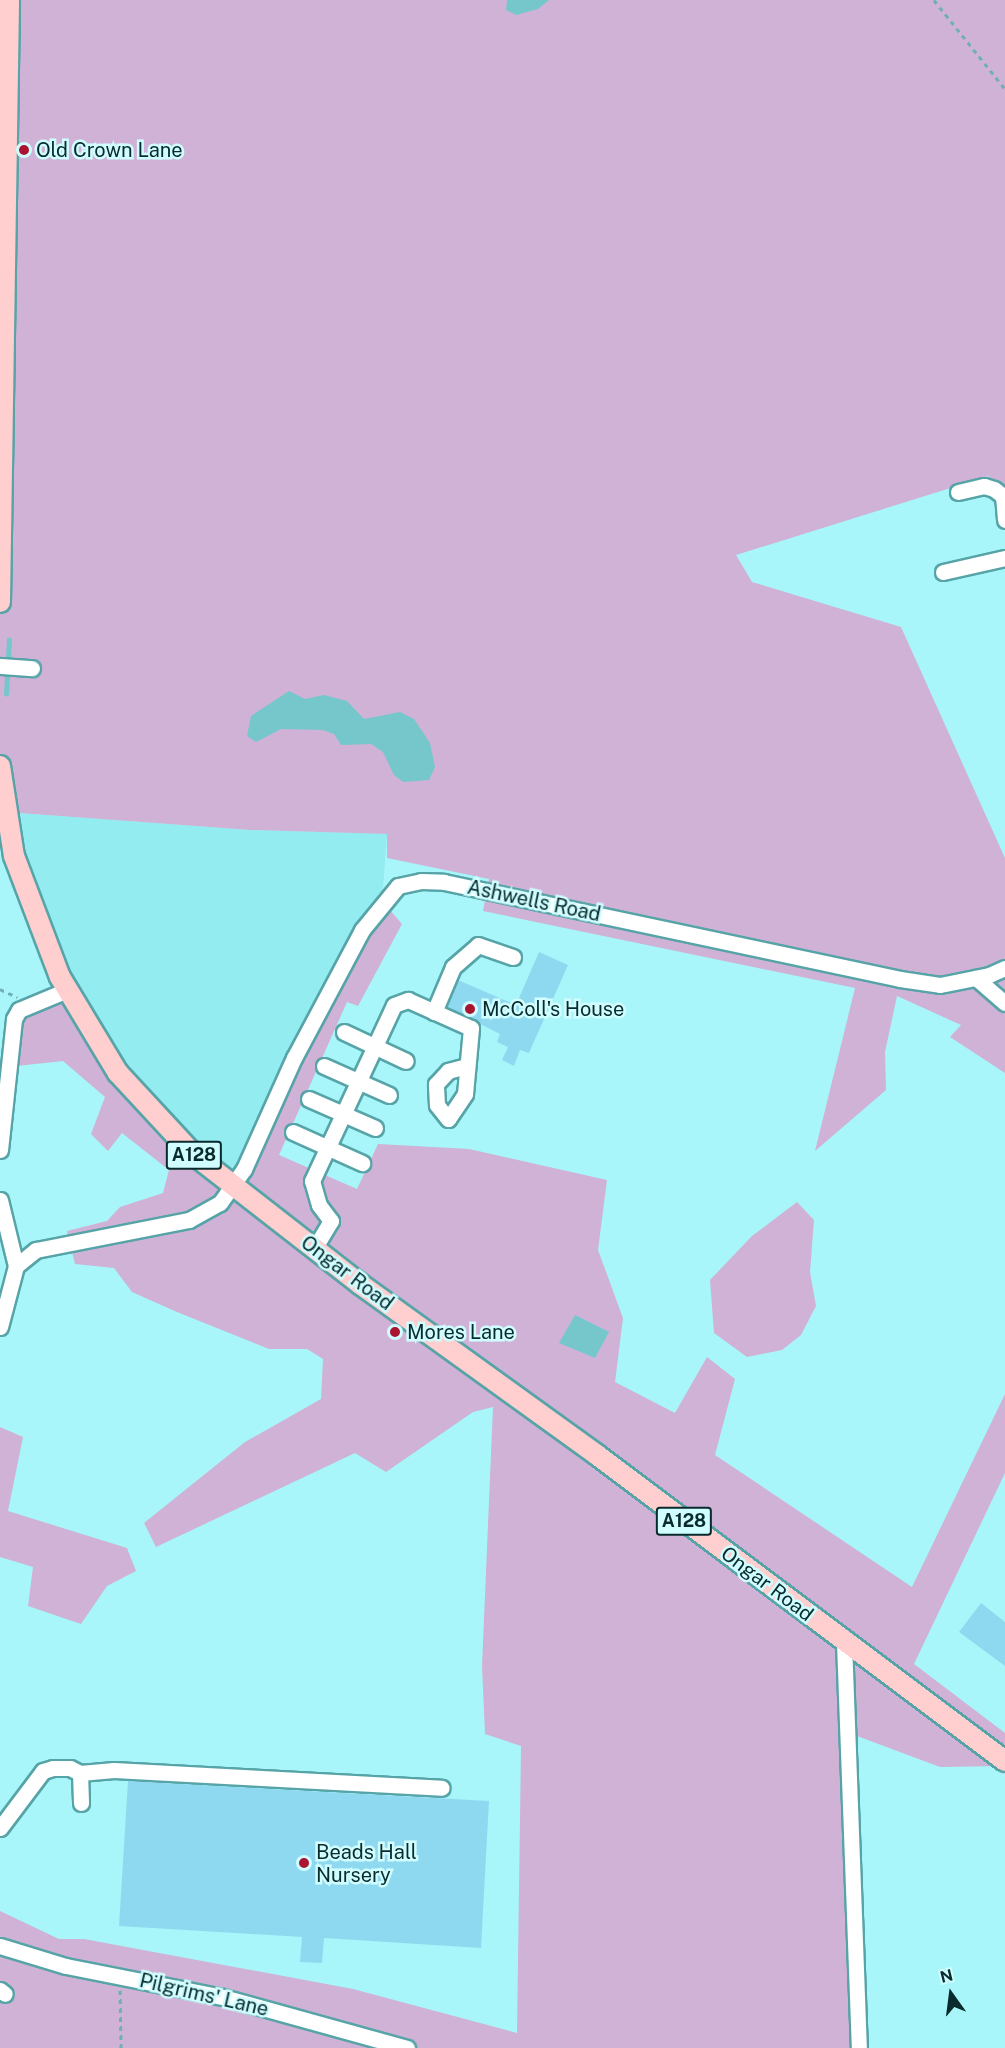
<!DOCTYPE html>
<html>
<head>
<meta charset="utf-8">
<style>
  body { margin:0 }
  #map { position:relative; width:1005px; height:2048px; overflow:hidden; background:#a8f6f9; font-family:"Public Sans",sans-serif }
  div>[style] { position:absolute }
  .built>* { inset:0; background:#92ecf0 }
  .green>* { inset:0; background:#cfb2d6 }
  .water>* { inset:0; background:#75c7cb }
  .stream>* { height:4.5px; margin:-2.25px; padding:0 2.25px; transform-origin:2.25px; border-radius:2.25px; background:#75c7cb }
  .building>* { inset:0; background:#8fd9f0 }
  .path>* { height:3px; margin-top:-1.5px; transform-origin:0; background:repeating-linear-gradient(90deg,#70afb2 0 4.5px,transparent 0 9px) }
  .roads { filter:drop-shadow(2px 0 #57a4a8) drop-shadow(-2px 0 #57a4a8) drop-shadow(0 2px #57a4a8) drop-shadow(0 -2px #57a4a8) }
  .minor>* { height:15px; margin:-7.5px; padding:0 7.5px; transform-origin:7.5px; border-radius:7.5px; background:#fff }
  .major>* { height:20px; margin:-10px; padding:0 10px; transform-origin:10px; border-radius:10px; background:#ffcece }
  .dots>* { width:16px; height:16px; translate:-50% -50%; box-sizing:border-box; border:3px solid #d0fdff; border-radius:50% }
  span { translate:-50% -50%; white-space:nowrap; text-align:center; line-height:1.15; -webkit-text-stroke:5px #d0fdff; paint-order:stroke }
  .shield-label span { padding:2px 4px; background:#d0fdff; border:2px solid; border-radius:4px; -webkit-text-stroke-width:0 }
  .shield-label { font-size:18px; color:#092b2d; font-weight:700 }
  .poi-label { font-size:20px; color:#092b2d }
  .left { translate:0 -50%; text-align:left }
  .street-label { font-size:20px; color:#092b2d }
  .north { position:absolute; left:921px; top:1964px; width:60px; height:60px; -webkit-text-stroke:4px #d0fdff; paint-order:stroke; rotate:346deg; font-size:16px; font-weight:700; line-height:24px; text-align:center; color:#092b2d }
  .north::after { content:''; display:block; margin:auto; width:21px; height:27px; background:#092b2d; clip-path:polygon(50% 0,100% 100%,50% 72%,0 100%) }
</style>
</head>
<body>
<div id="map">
  <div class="built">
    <div style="clip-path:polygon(6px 812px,250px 830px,387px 834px,382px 901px,244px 1169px,216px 1172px,159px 1120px,67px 990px)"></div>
  </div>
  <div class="green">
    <div style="clip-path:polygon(9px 0,1005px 0,1005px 499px,989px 476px,736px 555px,752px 582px,901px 627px,1005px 858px,1005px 1073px,950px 1037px,961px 1025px,897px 996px,885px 1052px,886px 1090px,815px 1151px,855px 988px,483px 911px,489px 879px,387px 858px,387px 834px,250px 830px,6px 812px,0 766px,0 602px)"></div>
    <div style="clip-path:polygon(382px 901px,402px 924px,358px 1006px,347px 1002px,279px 1155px,357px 1189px,378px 1144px,469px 1149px,607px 1180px,598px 1250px,623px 1318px,615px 1382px,675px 1413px,707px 1357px,735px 1379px,715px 1455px,912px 1587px,1005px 1394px,1005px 1473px,914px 1664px,1005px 1733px,1005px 1766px,940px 1767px,849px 1733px,858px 2048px,0 2048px,0 1911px,59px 1939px,84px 1939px,353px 1989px,517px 2033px,521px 1746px,485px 1734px,482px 1666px,493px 1407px,473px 1412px,386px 1472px,355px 1453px,156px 1547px,144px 1523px,245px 1442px,321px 1399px,323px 1359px,307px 1349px,269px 1349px,177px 1312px,132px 1292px,114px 1268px,75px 1264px,67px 1231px,107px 1221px,120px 1207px,163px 1193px,169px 1170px,122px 1133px,108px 1151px,91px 1134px,105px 1097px,63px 1061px,7px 1067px,14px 1019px,67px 990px,95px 1036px,215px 1172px,244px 1169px)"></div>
    <div style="clip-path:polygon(797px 1202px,814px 1220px,810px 1272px,816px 1306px,801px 1335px,782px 1350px,747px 1357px,714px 1333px,710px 1280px,752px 1236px)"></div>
    <div style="clip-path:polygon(0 1427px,23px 1437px,8px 1511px,127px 1548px,136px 1571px,107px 1586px,81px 1624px,28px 1606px,33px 1567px,0 1557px)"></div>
  </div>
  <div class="water">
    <div style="clip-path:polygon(507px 0,549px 0,538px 9px,516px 15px,506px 10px)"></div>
    <div style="clip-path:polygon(289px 691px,305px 699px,324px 695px,347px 701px,364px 719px,400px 712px,414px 719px,430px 743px,435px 767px,429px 780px,403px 782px,394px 775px,383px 752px,371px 744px,341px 745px,334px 734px,323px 730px,281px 729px,256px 742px,247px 736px,251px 716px)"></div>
    <div style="clip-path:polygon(575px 1315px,609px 1332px,595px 1358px,559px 1343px)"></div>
  </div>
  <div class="stream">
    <div style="left:6px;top:694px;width:54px;rotate:-86.8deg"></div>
  </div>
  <div class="building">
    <div style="clip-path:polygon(539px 952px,568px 965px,529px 1053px,520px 1050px,514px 1066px,502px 1060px,508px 1047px,497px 1042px,500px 1034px,447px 1007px,458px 980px,516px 1005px)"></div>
    <div style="clip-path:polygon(981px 1603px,1005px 1622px,1005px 1666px,959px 1632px)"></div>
    <div style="clip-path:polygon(128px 1781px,489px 1801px,481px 1948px,324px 1938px,322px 1963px,300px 1962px,302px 1937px,119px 1926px)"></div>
  </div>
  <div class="path">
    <div style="left:934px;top:0;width:114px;rotate:51.4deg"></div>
    <div style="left:0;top:989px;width:19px;rotate:25deg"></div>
    <div style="left:120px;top:1990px;width:58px;rotate:89deg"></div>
  </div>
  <div class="roads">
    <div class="minor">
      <div style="left:958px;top:492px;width:27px;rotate:-13deg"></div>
      <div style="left:984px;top:486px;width:10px;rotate:17deg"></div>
      <div style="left:994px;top:489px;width:11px;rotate:38deg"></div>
      <div style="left:1003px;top:496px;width:24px;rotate:85deg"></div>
      <div style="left:943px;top:572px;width:64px;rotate:-12.7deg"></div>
      <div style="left:0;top:666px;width:32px;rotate:4deg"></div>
      <div style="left:976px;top:978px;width:38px;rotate:41deg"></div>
      <div style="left:434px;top:1012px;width:49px;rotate:-67.1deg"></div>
      <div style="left:453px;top:967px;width:33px;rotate:-41deg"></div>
      <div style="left:478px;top:945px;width:37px;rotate:19deg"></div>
      <div style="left:344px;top:1032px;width:68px;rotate:25.1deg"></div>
      <div style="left:324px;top:1066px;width:71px;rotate:24deg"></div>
      <div style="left:309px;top:1099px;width:72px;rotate:23.7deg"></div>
      <div style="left:293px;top:1132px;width:76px;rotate:24.2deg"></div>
      <div style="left:0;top:1150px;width:132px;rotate:-83.9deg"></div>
      <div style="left:14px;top:1019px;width:10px;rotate:-61deg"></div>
      <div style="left:19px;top:1010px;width:52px;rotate:-22.6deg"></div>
      <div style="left:0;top:1200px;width:68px;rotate:76.4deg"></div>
      <div style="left:16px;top:1266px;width:63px;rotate:104.7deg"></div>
      <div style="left:314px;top:1249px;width:33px;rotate:-59deg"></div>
      <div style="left:331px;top:1221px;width:20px;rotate:-127deg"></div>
      <div style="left:319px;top:1205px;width:25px;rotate:-106deg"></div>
      <div style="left:312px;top:1181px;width:194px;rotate:-65deg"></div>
      <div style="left:394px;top:1005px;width:15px;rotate:-20deg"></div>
      <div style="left:408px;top:1000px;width:69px;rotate:24deg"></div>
      <div style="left:471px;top:1028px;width:66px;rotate:95.2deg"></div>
      <div style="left:465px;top:1094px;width:30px;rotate:124deg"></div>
      <div style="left:448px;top:1119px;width:18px;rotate:-128deg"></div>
      <div style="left:437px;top:1105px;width:21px;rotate:-93deg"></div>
      <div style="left:436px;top:1084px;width:18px;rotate:-47deg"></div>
      <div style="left:448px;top:1071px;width:20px;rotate:-15deg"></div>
      <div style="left:16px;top:1266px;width:26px;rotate:-39deg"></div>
      <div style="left:36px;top:1250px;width:156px;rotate:-11.1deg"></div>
      <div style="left:189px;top:1220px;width:35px;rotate:-29deg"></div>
      <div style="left:220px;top:1203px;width:42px;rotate:-54.8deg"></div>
      <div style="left:244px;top:1169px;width:122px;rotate:-65.8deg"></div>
      <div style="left:294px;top:1058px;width:145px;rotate:-62deg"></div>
      <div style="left:362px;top:930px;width:57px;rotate:-50.7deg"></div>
      <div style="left:398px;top:886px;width:24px;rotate:-12deg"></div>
      <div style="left:421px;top:881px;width:23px;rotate:2deg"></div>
      <div style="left:444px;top:882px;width:466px;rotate:12deg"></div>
      <div style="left:900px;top:979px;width:40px;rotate:8.5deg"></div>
      <div style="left:940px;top:985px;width:50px;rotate:-11.5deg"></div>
      <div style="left:989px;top:975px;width:17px;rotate:-24deg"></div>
      <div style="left:844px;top:1642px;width:406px;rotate:87.9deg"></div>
      <div style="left:80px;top:1773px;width:34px;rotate:-5deg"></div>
      <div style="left:114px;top:1770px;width:328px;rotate:3.1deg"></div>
      <div style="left:0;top:1828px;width:71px;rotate:-53deg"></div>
      <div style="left:43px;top:1771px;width:10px;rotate:-17deg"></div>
      <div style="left:53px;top:1768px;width:17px"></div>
      <div style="left:70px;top:1768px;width:11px;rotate:27deg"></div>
      <div style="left:80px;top:1773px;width:30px;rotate:88deg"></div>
      <div style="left:0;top:1946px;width:69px;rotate:16.9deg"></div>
      <div style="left:66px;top:1966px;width:160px;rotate:11.2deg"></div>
      <div style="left:223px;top:1997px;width:191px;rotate:15.5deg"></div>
      <div style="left:0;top:1990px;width:6px;rotate:39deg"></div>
    </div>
    <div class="major">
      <div style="left:0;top:602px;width:602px;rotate:-89.14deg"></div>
      <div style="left:0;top:766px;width:91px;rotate:81.2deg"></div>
      <div style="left:14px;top:856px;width:129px;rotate:69.2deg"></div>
      <div style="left:60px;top:977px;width:112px;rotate:58.9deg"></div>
      <div style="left:118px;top:1073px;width:110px;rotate:47.2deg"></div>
      <div style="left:193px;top:1154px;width:212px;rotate:37.9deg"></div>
      <div style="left:360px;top:1284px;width:292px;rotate:35.8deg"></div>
      <div style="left:597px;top:1455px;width:510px;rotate:36.87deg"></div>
    </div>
  </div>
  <div class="dots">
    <div style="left:24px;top:150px;background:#aa1430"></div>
    <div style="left:470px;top:1009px;background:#aa1430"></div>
    <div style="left:395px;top:1332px;background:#aa1430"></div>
    <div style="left:304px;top:1863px;background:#aa1430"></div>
  </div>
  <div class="shield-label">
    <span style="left:194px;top:1155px">A128</span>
    <span style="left:684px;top:1521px">A128</span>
  </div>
  <div class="poi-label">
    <span class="left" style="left:36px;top:150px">Old Crown Lane</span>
    <span class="left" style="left:482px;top:1009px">McColl's House</span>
    <span class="left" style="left:407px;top:1332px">Mores Lane</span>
    <span class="left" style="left:316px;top:1864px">Beads Hall<br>Nursery</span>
  </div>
  <div class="street-label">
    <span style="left:534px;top:901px;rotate:12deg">Ashwells Road</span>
    <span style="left:347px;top:1273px;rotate:37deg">Ongar Road</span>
    <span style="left:767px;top:1584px;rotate:37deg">Ongar Road</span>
    <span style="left:204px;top:1995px;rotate:13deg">Pilgrims' Lane</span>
  </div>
  <div class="north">N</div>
</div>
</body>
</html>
